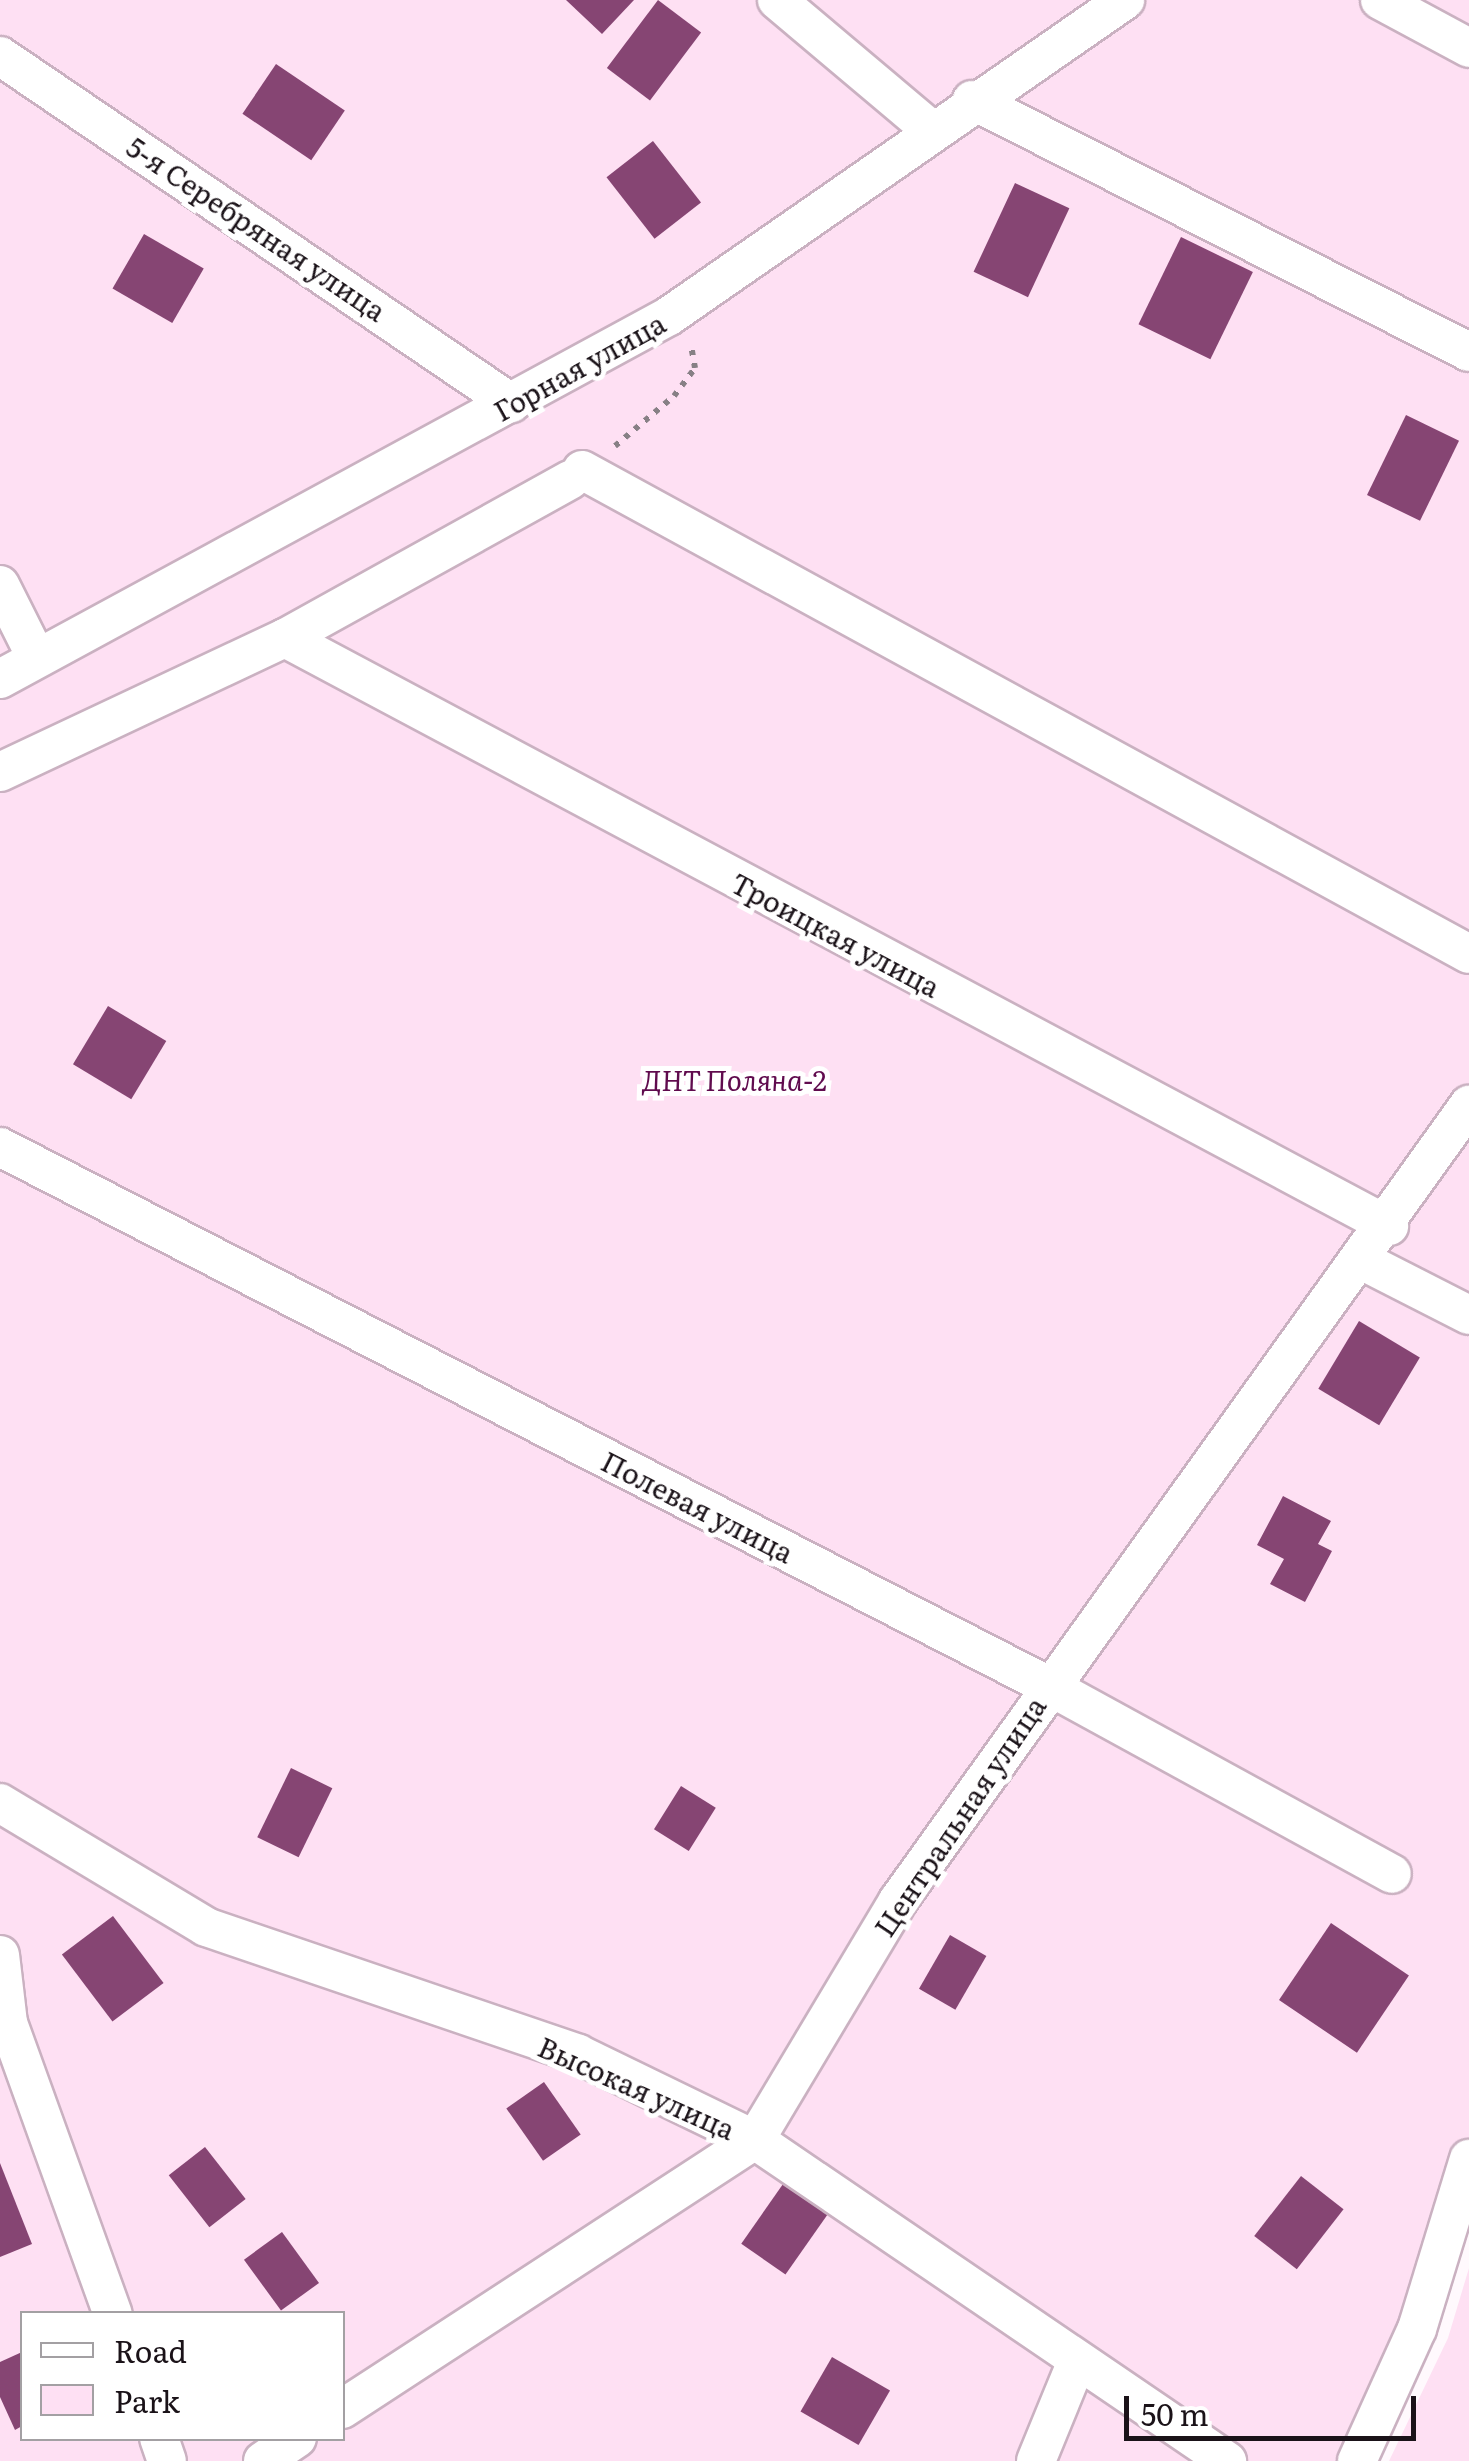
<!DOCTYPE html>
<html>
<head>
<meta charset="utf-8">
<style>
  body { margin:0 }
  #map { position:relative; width:1469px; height:2461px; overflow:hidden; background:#fff9fd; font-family:Literata,serif }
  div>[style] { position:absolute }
  .green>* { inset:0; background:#fee0f3 }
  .building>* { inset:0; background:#864573; transform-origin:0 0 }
  .path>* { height:6px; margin-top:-3px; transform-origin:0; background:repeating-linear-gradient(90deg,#878085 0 5px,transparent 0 13px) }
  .roads { filter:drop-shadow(2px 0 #cab1c1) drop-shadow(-2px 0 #cab1c1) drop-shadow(0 2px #cab1c1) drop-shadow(0 -2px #cab1c1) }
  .minor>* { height:38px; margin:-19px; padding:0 19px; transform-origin:19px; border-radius:19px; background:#fff }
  span { translate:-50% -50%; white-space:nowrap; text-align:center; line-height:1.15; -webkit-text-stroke:10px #fff; paint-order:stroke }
  .street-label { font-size:28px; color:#1a1218 }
  .park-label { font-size:28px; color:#600b4e; font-style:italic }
  .legend { position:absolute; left:20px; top:2311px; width:325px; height:130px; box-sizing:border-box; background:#fff; border:2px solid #a3a0a3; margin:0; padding:12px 18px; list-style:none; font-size:30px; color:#1a1218 }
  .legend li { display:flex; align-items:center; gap:20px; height:50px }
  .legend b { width:50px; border:2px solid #a3a0a3 }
  .scale { position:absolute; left:1124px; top:2396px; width:292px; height:45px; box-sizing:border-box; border:5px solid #1a1218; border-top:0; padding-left:12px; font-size:30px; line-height:35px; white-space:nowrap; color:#1a1218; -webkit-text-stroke:8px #fff; paint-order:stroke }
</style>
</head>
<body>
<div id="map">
  <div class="green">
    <div style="clip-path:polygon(evenodd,0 0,1469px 0,1469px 2159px,1357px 2461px,0 2461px,0 0,22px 2314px,342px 2314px,342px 2438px,22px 2438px,22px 2314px)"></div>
    <div style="clip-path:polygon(1469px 2268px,1469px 2461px,1389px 2461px,1448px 2338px)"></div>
  </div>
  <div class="building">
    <div style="clip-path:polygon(566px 0,634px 0,602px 34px)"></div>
    <div style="left:658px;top:0;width:54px;height:85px;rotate:37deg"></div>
    <div style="left:276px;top:64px;width:83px;height:60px;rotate:34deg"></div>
    <div style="left:653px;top:141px;width:78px;height:59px;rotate:52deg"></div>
    <div style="left:1015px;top:183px;width:60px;height:98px;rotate:25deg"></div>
    <div style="left:144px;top:234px;width:69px;height:63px;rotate:30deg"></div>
    <div style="left:1181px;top:237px;width:80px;height:97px;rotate:26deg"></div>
    <div style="left:1406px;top:415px;width:59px;height:89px;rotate:26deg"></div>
    <div style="left:108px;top:1006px;width:68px;height:68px;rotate:31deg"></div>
    <div style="left:1359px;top:1321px;width:71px;height:79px;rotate:31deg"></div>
    <div style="clip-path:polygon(1283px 1496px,1331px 1521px,1318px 1544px,1332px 1551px,1305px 1602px,1270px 1584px,1284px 1559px,1257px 1545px)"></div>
    <div style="left:291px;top:1768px;width:46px;height:77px;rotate:26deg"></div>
    <div style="left:681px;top:1786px;width:41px;height:51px;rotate:32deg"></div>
    <div style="left:113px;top:1916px;width:84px;height:64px;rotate:53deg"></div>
    <div style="left:1331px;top:1923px;width:94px;height:93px;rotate:34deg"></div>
    <div style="left:950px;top:1935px;width:42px;height:62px;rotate:30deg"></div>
    <div style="left:544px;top:2082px;width:64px;height:46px;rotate:55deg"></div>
    <div style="left:205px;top:2147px;width:66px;height:46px;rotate:52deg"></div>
    <div style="clip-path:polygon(0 2163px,32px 2244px,0 2257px)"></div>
    <div style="left:790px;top:2174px;width:54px;height:85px;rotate:35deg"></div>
    <div style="left:1301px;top:2176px;width:54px;height:76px;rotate:38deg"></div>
    <div style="left:282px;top:2232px;width:63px;height:47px;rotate:54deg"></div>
    <div style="clip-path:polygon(22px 2352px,22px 2426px,15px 2430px,0 2397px,0 2362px)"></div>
    <div style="left:832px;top:2357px;width:67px;height:63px;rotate:30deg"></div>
  </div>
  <div class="path">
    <div style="left:615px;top:446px;width:77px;rotate:-40.3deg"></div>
    <div style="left:674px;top:396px;width:35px;rotate:-53deg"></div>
    <div style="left:695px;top:368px;width:23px;rotate:-100deg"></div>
  </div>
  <div class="roads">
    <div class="minor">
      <div style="left:777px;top:0;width:199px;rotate:40.1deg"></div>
      <div style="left:1380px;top:0;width:101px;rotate:28.3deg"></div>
      <div style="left:0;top:56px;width:618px;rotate:34.18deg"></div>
      <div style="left:972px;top:100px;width:557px;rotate:26.89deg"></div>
      <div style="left:582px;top:470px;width:1010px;rotate:28.62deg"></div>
      <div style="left:0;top:585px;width:80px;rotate:63.4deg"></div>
      <div style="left:285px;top:638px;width:1251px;rotate:28.04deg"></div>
      <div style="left:0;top:679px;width:761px;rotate:-28.48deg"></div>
      <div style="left:669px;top:316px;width:555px;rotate:-34.72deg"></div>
      <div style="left:0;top:772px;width:315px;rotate:-25.2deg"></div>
      <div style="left:285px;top:638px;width:326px;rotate:-29deg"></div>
      <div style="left:0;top:1147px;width:1177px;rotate:27.2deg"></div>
      <div style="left:1047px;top:1685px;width:393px;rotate:28.7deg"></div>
      <div style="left:1361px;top:1260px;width:121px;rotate:27deg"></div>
      <div style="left:0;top:1803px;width:240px;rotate:31deg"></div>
      <div style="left:206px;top:1927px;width:393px;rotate:18.8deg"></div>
      <div style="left:578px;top:2054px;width:197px;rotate:25.9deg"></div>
      <div style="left:755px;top:2140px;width:571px;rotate:34.22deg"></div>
      <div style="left:0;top:1955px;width:68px;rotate:83.3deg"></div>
      <div style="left:8px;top:2023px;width:309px;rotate:70.2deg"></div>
      <div style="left:342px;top:2409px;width:493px;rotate:-33.1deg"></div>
      <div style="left:755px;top:2140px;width:279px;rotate:-59.1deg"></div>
      <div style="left:898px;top:1901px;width:980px;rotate:-54.35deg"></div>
      <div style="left:159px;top:2438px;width:24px;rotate:71deg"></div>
      <div style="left:263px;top:2461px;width:41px;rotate:-34.1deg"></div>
      <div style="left:1036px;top:2461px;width:108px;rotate:-67.7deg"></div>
      <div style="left:1357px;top:2461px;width:145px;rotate:-65.6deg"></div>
      <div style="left:1417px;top:2329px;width:178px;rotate:-73deg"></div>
    </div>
  </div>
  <div class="street-label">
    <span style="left:257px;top:228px;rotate:34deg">5-я Серебряная улица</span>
    <span style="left:579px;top:366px;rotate:-29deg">Горная улица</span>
    <span style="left:836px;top:934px;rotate:28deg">Троицкая улица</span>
    <span style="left:698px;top:1506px;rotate:27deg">Полевая улица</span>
    <span style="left:959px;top:1816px;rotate:-56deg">Центральная улица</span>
    <span style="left:637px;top:2087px;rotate:24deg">Высокая улица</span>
  </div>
  <div class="park-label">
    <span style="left:734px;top:1079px">ДНТ Поляна-2</span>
  </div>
  <ul class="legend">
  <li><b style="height:12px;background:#fff"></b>Road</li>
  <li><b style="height:28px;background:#fee0f3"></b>Park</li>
  </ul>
  <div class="scale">50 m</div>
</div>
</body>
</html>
